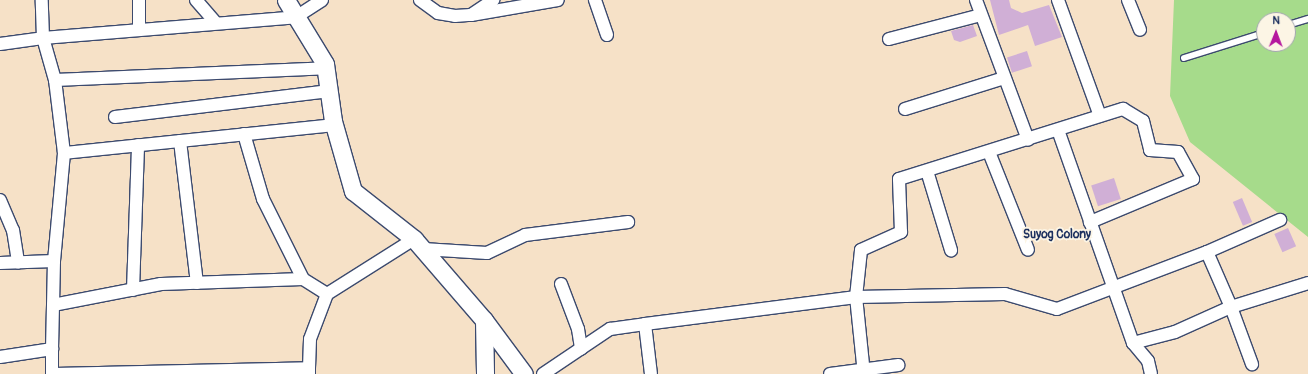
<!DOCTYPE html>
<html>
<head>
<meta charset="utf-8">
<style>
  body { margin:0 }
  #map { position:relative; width:1308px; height:374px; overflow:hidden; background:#f6e1c7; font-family:Pangolin,sans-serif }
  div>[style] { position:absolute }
  .green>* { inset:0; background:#a6db8b }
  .building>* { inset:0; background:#d0afd6; transform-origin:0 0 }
  .roads { filter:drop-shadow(1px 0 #3c4a6e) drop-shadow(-1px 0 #3c4a6e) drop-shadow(0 1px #3c4a6e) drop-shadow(0 -1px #3c4a6e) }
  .lane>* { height:6px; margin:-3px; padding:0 3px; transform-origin:3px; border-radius:3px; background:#fff }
  .street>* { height:12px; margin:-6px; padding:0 6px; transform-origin:6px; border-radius:6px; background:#fff }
  .secondary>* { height:17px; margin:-8.5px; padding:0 8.5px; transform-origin:8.5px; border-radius:8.5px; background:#fff }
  span { translate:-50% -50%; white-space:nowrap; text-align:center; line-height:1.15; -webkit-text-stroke:3.5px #fcf5e5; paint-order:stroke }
  .neighbourhood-label { font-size:12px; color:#1b2f5e; font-weight:700 }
  .north { position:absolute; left:1256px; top:12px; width:40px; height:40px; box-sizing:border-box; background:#fcf5e5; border:1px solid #a2a6af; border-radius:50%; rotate:1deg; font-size:11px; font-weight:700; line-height:16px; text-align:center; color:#1b2f5e }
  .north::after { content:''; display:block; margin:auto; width:14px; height:18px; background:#b5179e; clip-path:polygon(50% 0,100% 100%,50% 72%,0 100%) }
</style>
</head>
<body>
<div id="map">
  <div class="green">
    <div style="clip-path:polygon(evenodd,1174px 0,1308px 0,1308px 237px,1190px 142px,1170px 96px,1174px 0,1264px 20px,1288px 20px,1288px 44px,1264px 44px,1264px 20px)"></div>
  </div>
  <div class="building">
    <div style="clip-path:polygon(990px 0,1009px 0,1011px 8px,1022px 13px,1049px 5px,1062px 37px,1035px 46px,1028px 25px,999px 35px)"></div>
    <div style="clip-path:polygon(973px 25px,977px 36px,960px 42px,954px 40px,951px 31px)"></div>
    <div style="left:1027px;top:51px;width:16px;height:21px;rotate:72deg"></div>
    <div style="left:1114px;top:178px;width:22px;height:24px;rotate:72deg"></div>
    <div style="left:1242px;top:198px;width:26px;height:10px;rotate:67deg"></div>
    <div style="left:1288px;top:228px;width:20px;height:15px;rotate:66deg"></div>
  </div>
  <div class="roads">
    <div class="lane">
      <div style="left:1288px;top:25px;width:21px;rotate:-17deg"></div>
      <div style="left:1184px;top:58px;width:84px;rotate:-17.4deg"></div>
    </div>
    <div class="street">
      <div style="left:196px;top:0;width:30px;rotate:49deg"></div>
      <div style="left:420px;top:0;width:22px;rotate:36deg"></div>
      <div style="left:438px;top:13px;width:17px;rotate:10deg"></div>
      <div style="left:455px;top:16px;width:16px;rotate:-4deg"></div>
      <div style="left:471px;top:15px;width:27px;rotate:-34deg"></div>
      <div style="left:595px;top:0;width:37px;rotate:71deg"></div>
      <div style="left:976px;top:0;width:149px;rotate:69.6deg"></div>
      <div style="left:1058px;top:0;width:123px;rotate:70.1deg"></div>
      <div style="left:1128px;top:0;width:32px;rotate:68deg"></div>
      <div style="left:471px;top:15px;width:88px;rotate:-9.8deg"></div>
      <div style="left:139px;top:30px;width:30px;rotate:-90deg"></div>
      <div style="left:889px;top:39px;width:95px;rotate:-14.6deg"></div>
      <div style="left:0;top:44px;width:43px;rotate:-7.9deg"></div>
      <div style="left:43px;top:38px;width:38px;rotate:-92deg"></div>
      <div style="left:55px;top:80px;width:44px;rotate:-105.9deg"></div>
      <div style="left:43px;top:38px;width:254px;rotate:-4.7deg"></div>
      <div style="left:296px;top:17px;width:31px;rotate:-33deg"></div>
      <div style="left:905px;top:109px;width:104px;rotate:-17.4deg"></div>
      <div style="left:115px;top:117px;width:216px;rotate:-6.9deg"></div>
      <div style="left:1058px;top:130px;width:226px;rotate:70.6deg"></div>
      <div style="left:1133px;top:343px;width:23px;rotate:50deg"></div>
      <div style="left:1148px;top:361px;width:13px;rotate:77deg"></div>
      <div style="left:244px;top:134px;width:68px;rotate:73.7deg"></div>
      <div style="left:263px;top:199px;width:89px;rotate:63.4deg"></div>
      <div style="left:180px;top:141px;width:143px;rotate:83.2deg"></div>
      <div style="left:989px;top:152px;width:105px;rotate:68.3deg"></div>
      <div style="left:64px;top:153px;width:74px;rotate:-97deg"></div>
      <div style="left:55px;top:80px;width:271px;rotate:-2.5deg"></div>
      <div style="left:927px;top:171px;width:83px;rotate:73.1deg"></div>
      <div style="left:0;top:200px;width:33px;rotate:67deg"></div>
      <div style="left:13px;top:230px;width:33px;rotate:81deg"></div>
      <div style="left:423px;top:249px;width:64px;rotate:3.6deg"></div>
      <div style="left:487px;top:253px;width:42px;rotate:-25.3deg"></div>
      <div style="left:525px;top:235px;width:104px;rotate:-7.2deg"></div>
      <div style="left:1207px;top:252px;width:60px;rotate:66.4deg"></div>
      <div style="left:1231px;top:307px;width:61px;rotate:69.8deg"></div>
      <div style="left:54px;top:261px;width:108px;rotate:-84.7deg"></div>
      <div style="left:64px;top:153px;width:271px;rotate:-5.9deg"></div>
      <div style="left:0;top:263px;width:54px;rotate:-2.1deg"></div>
      <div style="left:54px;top:261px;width:88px;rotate:91.3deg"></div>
      <div style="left:561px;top:284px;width:48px;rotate:69.3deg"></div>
      <div style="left:578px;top:329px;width:20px;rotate:81deg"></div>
      <div style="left:133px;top:290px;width:145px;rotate:-88deg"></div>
      <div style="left:53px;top:305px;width:110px;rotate:-11deg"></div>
      <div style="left:161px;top:284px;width:142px;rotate:-2deg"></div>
      <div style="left:303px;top:279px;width:28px;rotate:32deg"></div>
      <div style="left:645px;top:324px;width:50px;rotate:83.2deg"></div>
      <div style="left:1133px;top:343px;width:43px;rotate:-14.7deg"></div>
      <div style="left:1175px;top:332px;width:61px;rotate:-24.1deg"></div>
      <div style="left:1231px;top:307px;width:81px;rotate:-17.3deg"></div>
      <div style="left:0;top:357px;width:53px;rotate:-8.7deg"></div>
      <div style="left:52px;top:349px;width:25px;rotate:90deg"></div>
      <div style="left:309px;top:368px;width:29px;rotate:-88deg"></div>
      <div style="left:310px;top:339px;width:48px;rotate:-69.3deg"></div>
      <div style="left:327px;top:294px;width:103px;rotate:-32.3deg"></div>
      <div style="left:54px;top:374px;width:255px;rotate:-1.3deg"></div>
      <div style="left:309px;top:368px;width:6px;rotate:90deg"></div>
      <div style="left:543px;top:374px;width:81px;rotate:-33.9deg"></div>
      <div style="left:610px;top:329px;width:35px;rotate:-8deg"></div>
      <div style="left:645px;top:324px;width:213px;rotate:-7.3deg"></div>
      <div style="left:856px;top:297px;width:149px;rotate:-1.2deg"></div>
      <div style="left:1005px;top:294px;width:54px;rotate:16.1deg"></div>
      <div style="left:1057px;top:309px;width:160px;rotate:-20.8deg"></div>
      <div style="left:1207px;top:252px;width:80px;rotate:-23.7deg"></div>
      <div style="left:830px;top:374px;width:69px;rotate:-7.5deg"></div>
      <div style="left:864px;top:374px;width:77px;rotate:-95.9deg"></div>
      <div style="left:856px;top:297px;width:47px;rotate:-83.9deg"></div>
      <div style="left:861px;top:250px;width:44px;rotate:-24.2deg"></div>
      <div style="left:901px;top:232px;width:53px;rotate:-92.2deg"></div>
      <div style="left:899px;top:179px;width:235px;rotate:-17.4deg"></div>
      <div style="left:1123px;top:109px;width:23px;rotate:31deg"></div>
      <div style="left:1143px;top:121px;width:30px;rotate:76deg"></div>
      <div style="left:1150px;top:150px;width:28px;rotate:4deg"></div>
      <div style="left:1178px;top:152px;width:31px;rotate:61deg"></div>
      <div style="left:1193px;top:179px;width:112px;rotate:157.3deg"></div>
    </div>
    <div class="secondary">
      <div style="left:286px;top:0;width:75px;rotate:58.6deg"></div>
      <div style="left:325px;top:64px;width:58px;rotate:82deg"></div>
      <div style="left:333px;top:121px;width:73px;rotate:74.1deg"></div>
      <div style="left:353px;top:191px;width:78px;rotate:38.2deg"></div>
      <div style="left:414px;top:239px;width:107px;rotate:49.2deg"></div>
      <div style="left:484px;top:320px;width:54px;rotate:88.9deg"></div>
      <div style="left:484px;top:320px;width:67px;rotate:53.5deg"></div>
    </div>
  </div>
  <div class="neighbourhood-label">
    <span style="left:1057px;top:235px">Suyog Colony</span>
  </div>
  <div class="north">N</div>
</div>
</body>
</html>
